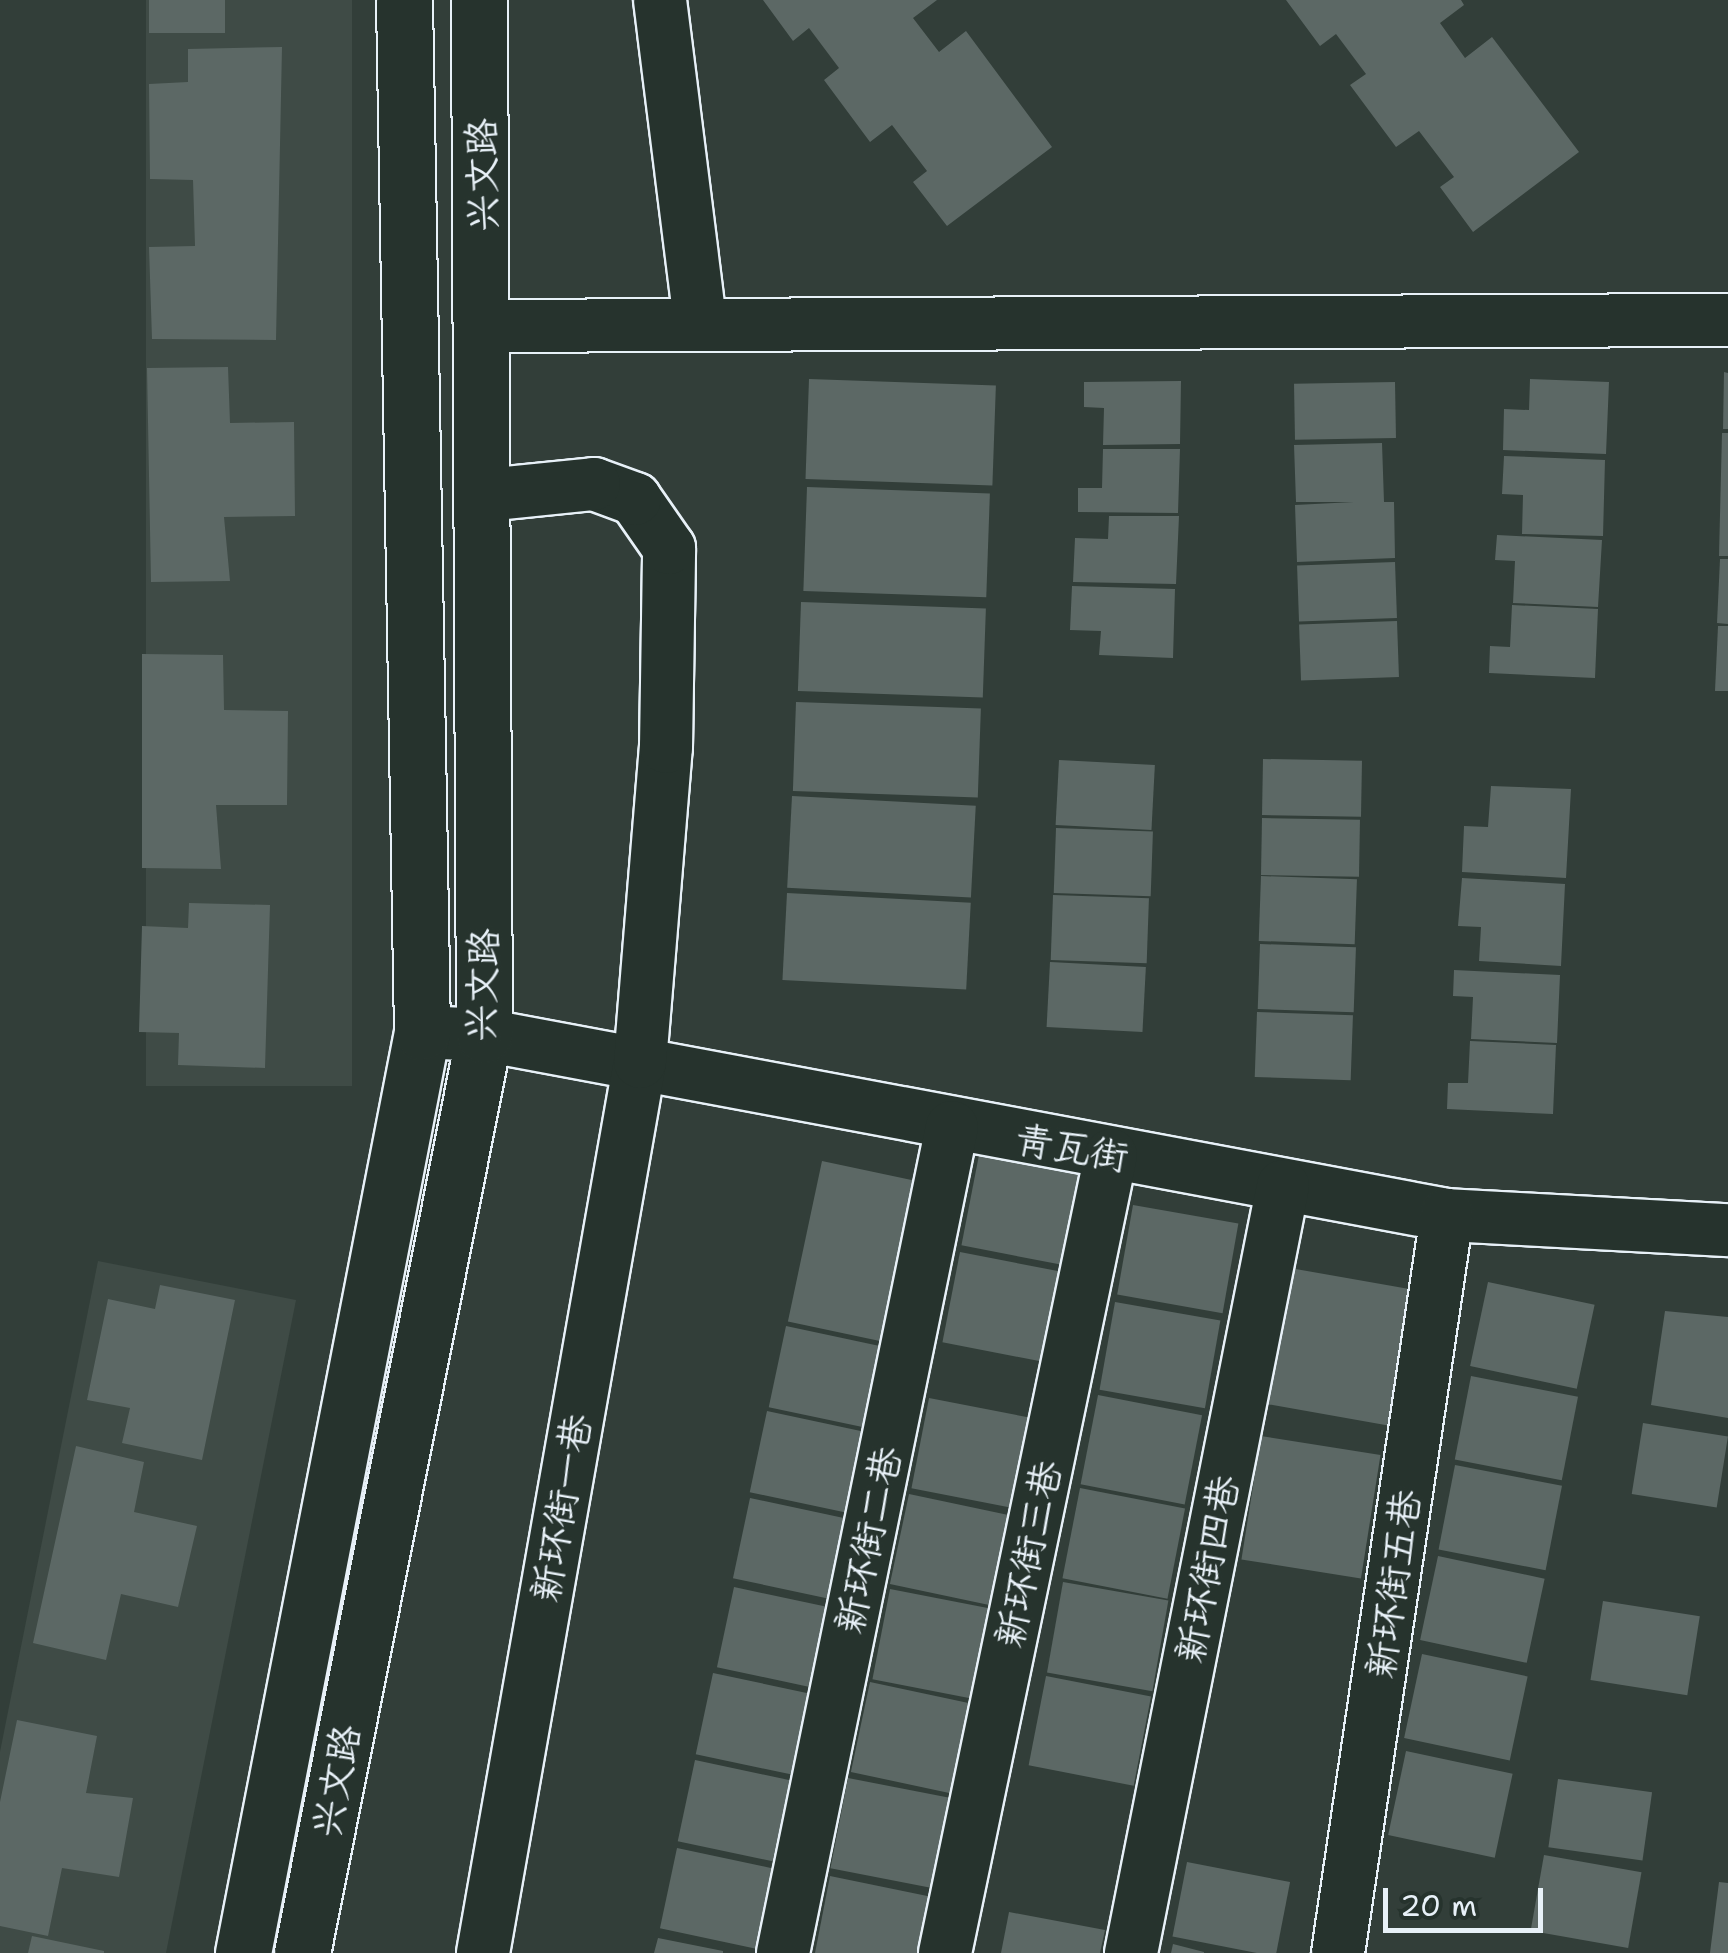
<!DOCTYPE html>
<html>
<head>
<meta charset="utf-8">
<style>
  body { margin:0 }
  #map { position:relative; width:1728px; height:1953px; overflow:hidden; background:#323e39; font-family:"Shantell Sans","LXGW WenKai TC",sans-serif }
  div>[style] { position:absolute }
  .built>* { inset:0; background:#3f4b46; transform-origin:0 0 }
  .building>* { inset:0; background:#5c6865; transform-origin:0 0 }
  .roads { filter:drop-shadow(2px 0 #e8f1f8) drop-shadow(-2px 0 #e8f1f8) drop-shadow(0 2px #e8f1f8) drop-shadow(0 -2px #e8f1f8) }
  .minor>* { height:52px; margin:-26px; padding:0 26px; transform-origin:26px; border-radius:26px; background:#26332d }
  .major>* { height:55px; margin:-27.5px; padding:0 27.5px; transform-origin:27.5px; border-radius:27.5px; background:#26332d }
  span { translate:-50% -50%; white-space:nowrap; text-align:center; line-height:1.15; -webkit-text-stroke:8px #26332d; paint-order:stroke }
  .street-label { font-size:38px; color:#e8f1f8 }
  .scale { position:absolute; left:1383px; top:1888px; width:160px; height:45px; box-sizing:border-box; border:5px solid #e8f1f8; border-top:0; padding-left:12px; font-size:30px; line-height:35px; white-space:nowrap; color:#e8f1f8; -webkit-text-stroke:8px #26332d; paint-order:stroke }
</style>
</head>
<body>
<div id="map">
  <div class="built">
    <div style="left:146px;top:0;width:206px;height:1086px"></div>
    <div style="clip-path:polygon(98px 1261px,296px 1300px,166px 1953px,0 1953px,0 1752px)"></div>
  </div>
  <div class="building">
    <div style="left:149px;top:0;width:76px;height:33px"></div>
    <div style="clip-path:polygon(763px 0,937px 0,913px 18px,939px 52px,966px 31px,1052px 147px,947px 226px,913px 182px,927px 171px,892px 125px,870px 142px,824px 80px,839px 68px,809px 28px,793px 41px)"></div>
    <div style="clip-path:polygon(1286px 0,1461px 0,1464px 5px,1440px 23px,1465px 58px,1492px 37px,1579px 152px,1473px 232px,1440px 187px,1454px 177px,1419px 131px,1396px 147px,1350px 85px,1366px 74px,1336px 34px,1320px 46px)"></div>
    <div style="clip-path:polygon(282px 47px,276px 340px,152px 339px,149px 247px,195px 246px,193px 180px,150px 179px,149px 84px,188px 82px,188px 49px)"></div>
    <div style="clip-path:polygon(228px 367px,230px 423px,294px 422px,295px 516px,224px 517px,230px 581px,151px 582px,147px 368px)"></div>
    <div style="clip-path:polygon(1724px 372px,1728px 373px,1728px 429px,1723px 429px)"></div>
    <div style="left:809px;top:379px;width:187px;height:100px;rotate:2deg"></div>
    <div style="clip-path:polygon(1530px 379px,1609px 382px,1606px 454px,1503px 450px,1504px 409px,1529px 410px)"></div>
    <div style="clip-path:polygon(1181px 381px,1180px 444px,1103px 445px,1104px 408px,1084px 407px,1084px 382px)"></div>
    <div style="left:1395px;top:382px;width:56px;height:101px;rotate:89deg"></div>
    <div style="clip-path:polygon(1722px 433px,1728px 433px,1728px 556px,1719px 556px)"></div>
    <div style="clip-path:polygon(1382px 443px,1384px 502px,1394px 502px,1395px 558px,1297px 562px,1295px 505px,1354px 502px,1296px 502px,1294px 445px)"></div>
    <div style="clip-path:polygon(1103px 449px,1180px 449px,1178px 513px,1078px 512px,1078px 488px,1102px 488px)"></div>
    <div style="clip-path:polygon(1504px 456px,1605px 460px,1603px 536px,1522px 534px,1523px 495px,1502px 494px)"></div>
    <div style="left:807px;top:487px;width:183px;height:104px;rotate:2deg"></div>
    <div style="clip-path:polygon(1109px 516px,1179px 516px,1176px 584px,1073px 582px,1075px 538px,1108px 539px)"></div>
    <div style="clip-path:polygon(1497px 535px,1602px 540px,1598px 607px,1513px 603px,1515px 561px,1495px 560px)"></div>
    <div style="clip-path:polygon(1720px 559px,1728px 559px,1728px 624px,1717px 623px)"></div>
    <div style="left:1395px;top:562px;width:56px;height:98px;rotate:88deg"></div>
    <div style="clip-path:polygon(1072px 586px,1175px 589px,1173px 658px,1099px 655px,1101px 631px,1070px 630px)"></div>
    <div style="left:801px;top:602px;width:185px;height:89px;rotate:2deg"></div>
    <div style="clip-path:polygon(1512px 605px,1598px 609px,1595px 678px,1489px 673px,1490px 646px,1510px 647px)"></div>
    <div style="left:1397px;top:621px;width:56px;height:98px;rotate:88deg"></div>
    <div style="clip-path:polygon(1718px 626px,1728px 626px,1728px 691px,1715px 691px)"></div>
    <div style="clip-path:polygon(142px 654px,223px 655px,224px 710px,288px 711px,287px 805px,216px 805px,221px 869px,142px 868px)"></div>
    <div style="left:796px;top:702px;width:185px;height:89px;rotate:2deg"></div>
    <div style="left:1263px;top:759px;width:99px;height:56px;rotate:1deg"></div>
    <div style="left:1059px;top:760px;width:96px;height:65px;rotate:3deg"></div>
    <div style="clip-path:polygon(1491px 786px,1571px 789px,1566px 878px,1462px 872px,1464px 826px,1488px 827px)"></div>
    <div style="left:792px;top:796px;width:184px;height:92px;rotate:3deg"></div>
    <div style="left:1262px;top:818px;width:98px;height:57px;rotate:1deg"></div>
    <div style="left:1056px;top:828px;width:97px;height:65px;rotate:2deg"></div>
    <div style="left:1261px;top:876px;width:96px;height:65px;rotate:2deg"></div>
    <div style="clip-path:polygon(1462px 878px,1565px 884px,1561px 966px,1479px 961px,1481px 927px,1458px 926px)"></div>
    <div style="left:787px;top:893px;width:184px;height:87px;rotate:3deg"></div>
    <div style="left:1053px;top:895px;width:96px;height:65px;rotate:2deg"></div>
    <div style="clip-path:polygon(189px 903px,270px 905px,265px 1068px,178px 1065px,179px 1033px,139px 1032px,142px 926px,188px 928px)"></div>
    <div style="left:1260px;top:944px;width:96px;height:65px;rotate:2deg"></div>
    <div style="left:1050px;top:962px;width:96px;height:65px;rotate:3deg"></div>
    <div style="clip-path:polygon(1454px 970px,1560px 975px,1557px 1043px,1471px 1039px,1473px 997px,1453px 996px)"></div>
    <div style="left:1257px;top:1012px;width:96px;height:65px;rotate:2deg"></div>
    <div style="clip-path:polygon(1470px 1041px,1556px 1045px,1553px 1114px,1447px 1109px,1448px 1083px,1468px 1083px)"></div>
    <div style="left:979px;top:1155px;width:109px;height:92px;rotate:11deg"></div>
    <div style="left:822px;top:1161px;width:100px;height:164px;rotate:12deg"></div>
    <div style="left:1133px;top:1205px;width:107px;height:91px;rotate:10deg"></div>
    <div style="left:960px;top:1252px;width:109px;height:92px;rotate:11deg"></div>
    <div style="left:1290px;top:1268px;width:124px;height:138px;rotate:10deg"></div>
    <div style="left:1488px;top:1282px;width:109px;height:86px;rotate:12deg"></div>
    <div style="clip-path:polygon(160px 1285px,235px 1300px,202px 1460px,122px 1443px,130px 1408px,87px 1400px,108px 1299px,155px 1309px)"></div>
    <div style="left:1115px;top:1302px;width:107px;height:89px;rotate:10deg"></div>
    <div style="clip-path:polygon(1665px 1311px,1728px 1317px,1728px 1418px,1651px 1405px)"></div>
    <div style="left:786px;top:1326px;width:97px;height:83px;rotate:12deg"></div>
    <div style="left:1471px;top:1376px;width:109px;height:85px;rotate:11deg"></div>
    <div style="left:1098px;top:1395px;width:106px;height:91px;rotate:11deg"></div>
    <div style="left:929px;top:1398px;width:109px;height:92px;rotate:11deg"></div>
    <div style="left:767px;top:1411px;width:97px;height:83px;rotate:12deg"></div>
    <div style="left:1643px;top:1423px;width:86px;height:72px;rotate:9deg"></div>
    <div style="left:1261px;top:1436px;width:121px;height:125px;rotate:9deg"></div>
    <div style="clip-path:polygon(76px 1446px,144px 1462px,134px 1512px,197px 1526px,178px 1607px,121px 1594px,106px 1660px,33px 1643px)"></div>
    <div style="left:1455px;top:1465px;width:109px;height:86px;rotate:11deg"></div>
    <div style="left:1080px;top:1488px;width:107px;height:92px;rotate:11deg"></div>
    <div style="left:909px;top:1494px;width:110px;height:92px;rotate:12deg"></div>
    <div style="left:750px;top:1498px;width:97px;height:82px;rotate:12deg"></div>
    <div style="left:1438px;top:1556px;width:109px;height:86px;rotate:12deg"></div>
    <div style="left:1063px;top:1582px;width:107px;height:92px;rotate:10deg"></div>
    <div style="left:734px;top:1587px;width:96px;height:82px;rotate:12deg"></div>
    <div style="left:890px;top:1589px;width:110px;height:92px;rotate:11deg"></div>
    <div style="left:1603px;top:1601px;width:98px;height:80px;rotate:9deg"></div>
    <div style="left:1422px;top:1654px;width:108px;height:86px;rotate:12deg"></div>
    <div style="left:713px;top:1673px;width:97px;height:83px;rotate:12deg"></div>
    <div style="left:1046px;top:1676px;width:107px;height:91px;rotate:11deg"></div>
    <div style="left:870px;top:1682px;width:109px;height:92px;rotate:12deg"></div>
    <div style="clip-path:polygon(17px 1720px,97px 1736px,86px 1793px,133px 1798px,119px 1877px,62px 1868px,48px 1936px,0 1926px,0 1802px)"></div>
    <div style="left:1406px;top:1751px;width:109px;height:86px;rotate:12deg"></div>
    <div style="left:695px;top:1760px;width:97px;height:83px;rotate:12deg"></div>
    <div style="left:848px;top:1778px;width:110px;height:92px;rotate:11deg"></div>
    <div style="left:1558px;top:1779px;width:95px;height:69px;rotate:8deg"></div>
    <div style="left:677px;top:1848px;width:97px;height:82px;rotate:12deg"></div>
    <div style="left:1544px;top:1855px;width:99px;height:77px;rotate:10deg"></div>
    <div style="left:1187px;top:1862px;width:105px;height:76px;rotate:11deg"></div>
    <div style="clip-path:polygon(830px 1876px,937px 1898px,925px 1953px,815px 1953px)"></div>
    <div style="clip-path:polygon(1719px 1882px,1728px 1883px,1728px 1953px,1710px 1953px)"></div>
    <div style="clip-path:polygon(1009px 1912px,1105px 1930px,1100px 1953px,1001px 1953px)"></div>
    <div style="clip-path:polygon(32px 1936px,104px 1951px,104px 1953px,28px 1953px)"></div>
    <div style="clip-path:polygon(658px 1938px,723px 1951px,723px 1953px,654px 1953px)"></div>
    <div style="clip-path:polygon(1173px 1944px,1204px 1952px,1204px 1953px,1171px 1953px)"></div>
  </div>
  <div class="roads">
    <div class="minor">
      <div style="left:660px;top:0;width:325px;rotate:82.9deg"></div>
      <div style="left:485px;top:326px;width:1243px;rotate:-0.28deg"></div>
      <div style="left:422px;top:1032px;width:62px;rotate:2.8deg"></div>
      <div style="left:484px;top:1035px;width:980px;rotate:10.59deg"></div>
      <div style="left:1447px;top:1215px;width:281px;rotate:3.1deg"></div>
      <div style="left:483px;top:1953px;width:905px;rotate:-80.01deg"></div>
      <div style="left:640px;top:1062px;width:316px;rotate:-85.3deg"></div>
      <div style="left:666px;top:747px;width:199px;rotate:-89.1deg"></div>
      <div style="left:669px;top:548px;width:60px;rotate:-124.8deg"></div>
      <div style="left:635px;top:499px;width:44px;rotate:-159.9deg"></div>
      <div style="left:594px;top:484px;width:110px;rotate:174.2deg"></div>
      <div style="left:783px;top:1953px;width:843px;rotate:-78.44deg"></div>
      <div style="left:945px;top:1953px;width:815px;rotate:-78.25deg"></div>
      <div style="left:1131px;top:1953px;width:782px;rotate:-78.79deg"></div>
      <div style="left:1338px;top:1953px;width:746px;rotate:-81.6deg"></div>
    </div>
    <div class="major">
      <div style="left:243px;top:1953px;width:938px;rotate:-79deg"></div>
      <div style="left:422px;top:1032px;width:1032px;rotate:-91deg"></div>
      <div style="left:302px;top:1953px;width:936px;rotate:-78.79deg"></div>
      <div style="left:484px;top:1035px;width:1035px;rotate:-90.28deg"></div>
    </div>
  </div>
  <div class="street-label">
    <span style="left:482px;top:175px;rotate:-91deg">兴文路</span>
    <span style="left:482px;top:985px;rotate:-88deg">兴文路</span>
    <span style="left:1072px;top:1148px;rotate:10deg">青瓦街</span>
    <span style="left:561px;top:1508px;rotate:-80deg">新环街一巷</span>
    <span style="left:868px;top:1540px;rotate:-78deg">新环街二巷</span>
    <span style="left:1028px;top:1554px;rotate:-78deg">新环街三巷</span>
    <span style="left:1207px;top:1569px;rotate:-79deg">新环街四巷</span>
    <span style="left:1393px;top:1584px;rotate:-82deg">新环街五巷</span>
    <span style="left:336px;top:1781px;rotate:-79deg">兴文路</span>
  </div>
  <div class="scale">20 m</div>
</div>
</body>
</html>
